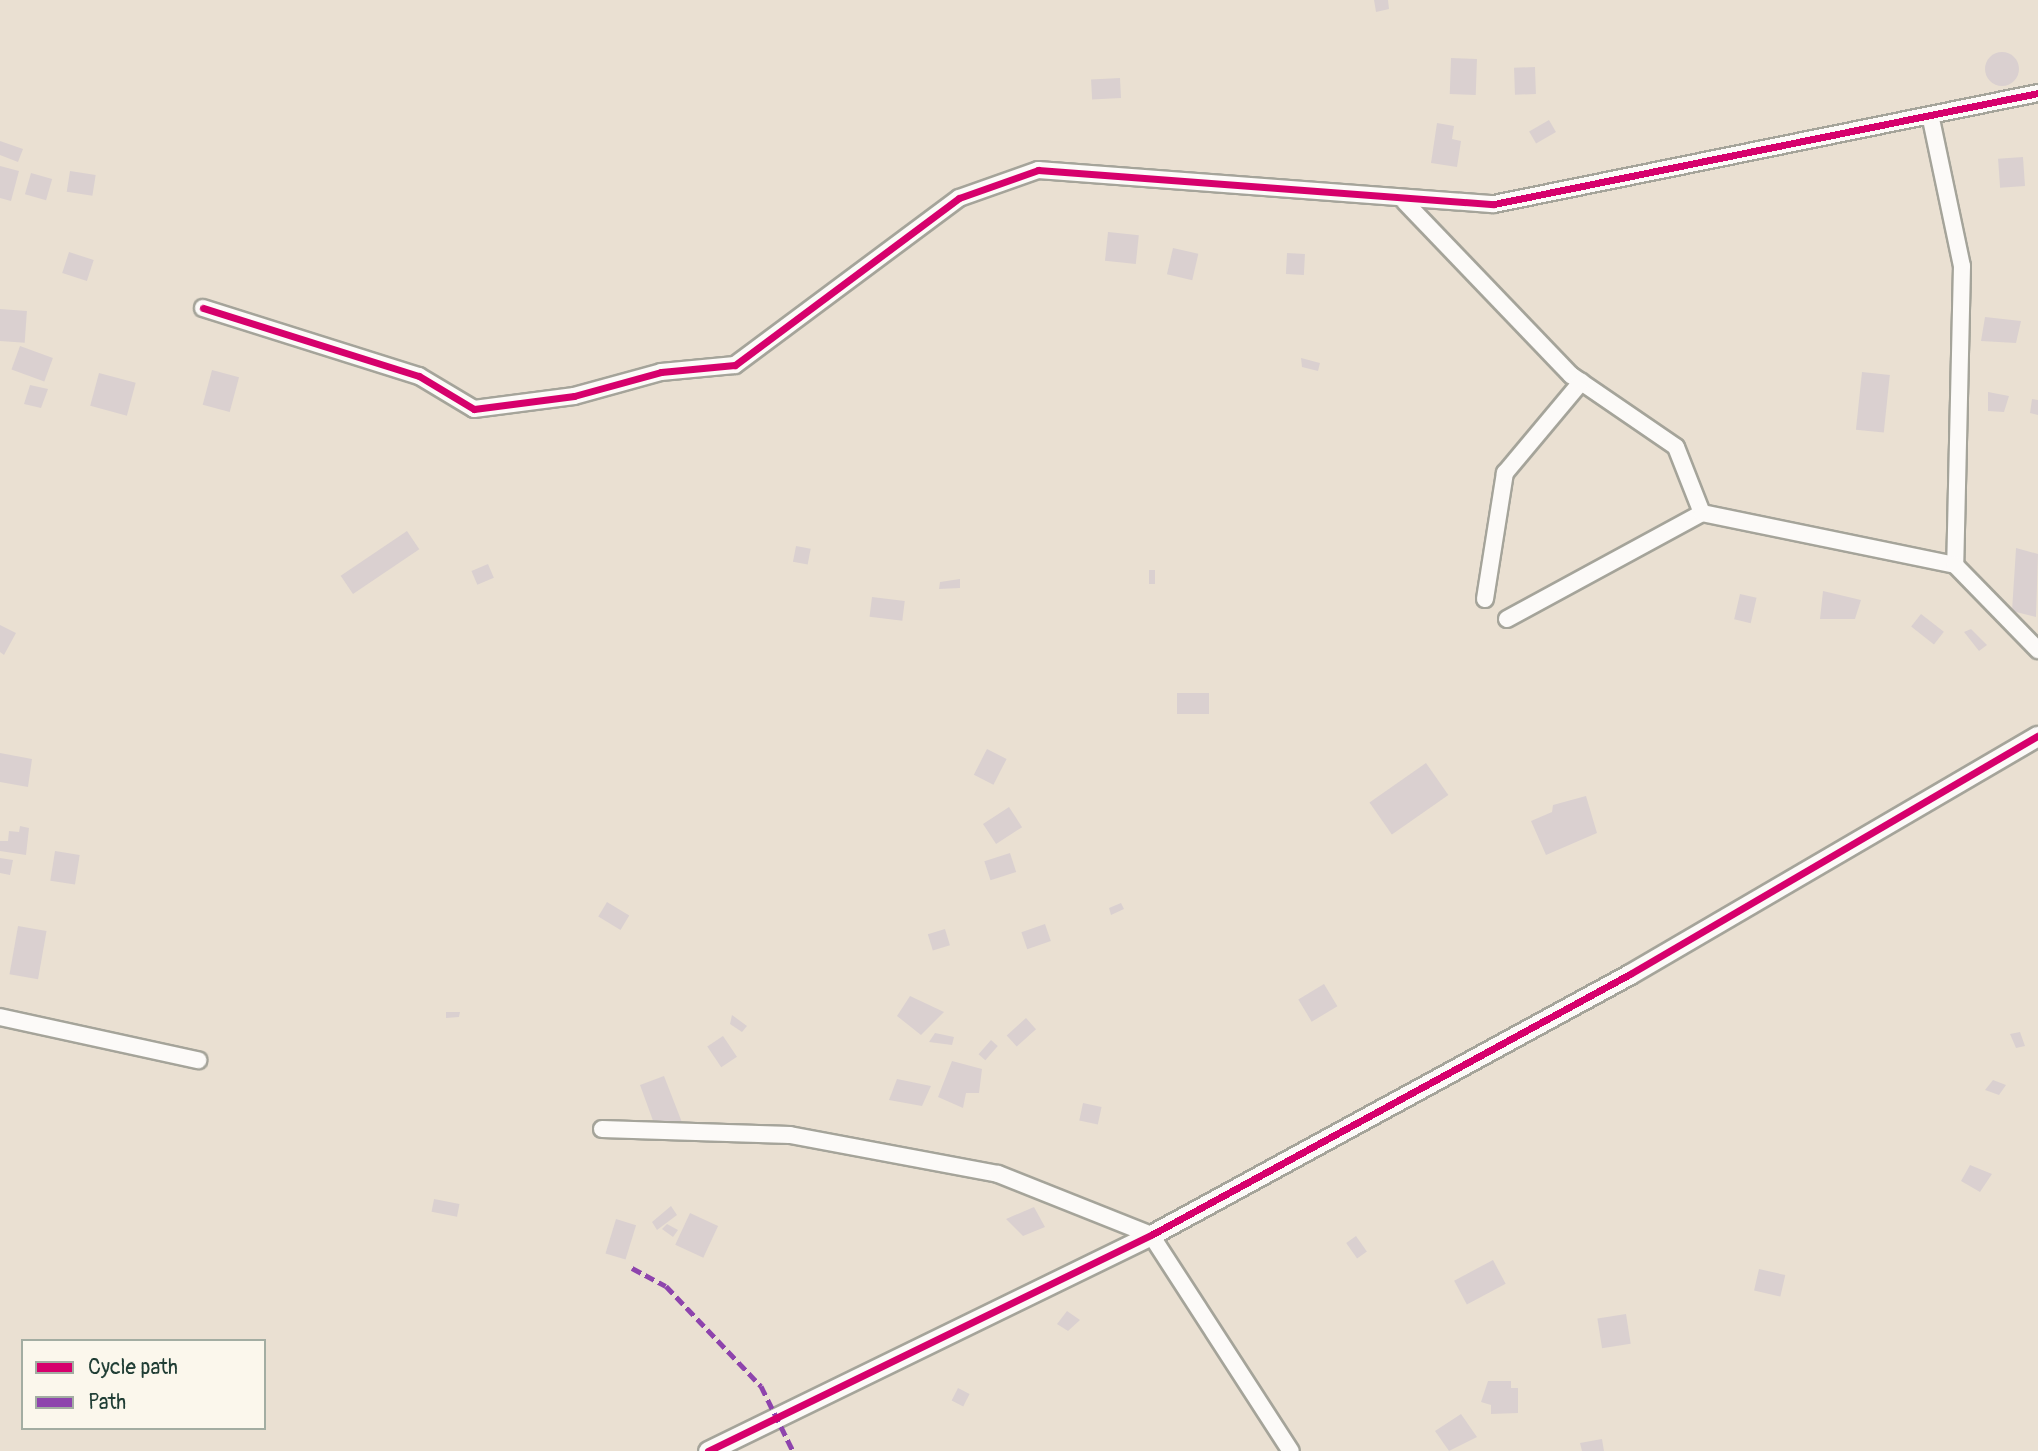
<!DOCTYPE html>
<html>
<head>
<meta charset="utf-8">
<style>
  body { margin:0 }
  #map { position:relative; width:2038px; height:1451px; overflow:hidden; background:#eae0d2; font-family:Pangolin,sans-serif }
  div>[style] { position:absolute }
  .building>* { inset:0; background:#dad0d0; transform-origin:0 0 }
  .round { border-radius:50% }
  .roads { filter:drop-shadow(2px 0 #a5a49a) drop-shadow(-2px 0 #a5a49a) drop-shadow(0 2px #a5a49a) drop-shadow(0 -2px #a5a49a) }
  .minor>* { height:16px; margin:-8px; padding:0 8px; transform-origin:8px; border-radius:8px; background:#fcfaf8 }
  .tertiary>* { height:19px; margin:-9.5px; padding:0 9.5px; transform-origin:9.5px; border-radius:9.5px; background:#fcfaf8 }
  .quiet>* { height:5px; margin-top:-2.5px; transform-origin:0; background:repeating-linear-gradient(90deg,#8e44ad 0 10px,transparent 0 15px) }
  .cycleway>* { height:7px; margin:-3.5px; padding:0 3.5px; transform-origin:3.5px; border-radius:3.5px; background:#d6006c }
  span { translate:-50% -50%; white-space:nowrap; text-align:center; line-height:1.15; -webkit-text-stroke:6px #fbf7ec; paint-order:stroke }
  .legend { position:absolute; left:21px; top:1339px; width:245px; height:91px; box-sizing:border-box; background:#fbf7ec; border:2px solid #a3ada2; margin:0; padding:9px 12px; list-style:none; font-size:21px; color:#1f3d34 }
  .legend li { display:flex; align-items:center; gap:14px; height:35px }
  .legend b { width:35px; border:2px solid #a3ada2 }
</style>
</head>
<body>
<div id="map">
  <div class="building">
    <div style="clip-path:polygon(1374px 0,1388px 0,1389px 9px,1376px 12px)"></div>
    <div class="round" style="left:1985px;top:52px;width:34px;height:34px"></div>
    <div style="left:1451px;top:58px;width:26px;height:36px;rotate:2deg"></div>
    <div style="left:1535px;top:67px;width:27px;height:21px;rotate:88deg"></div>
    <div style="left:1120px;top:78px;width:20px;height:29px;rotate:87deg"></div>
    <div style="left:1549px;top:120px;width:14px;height:23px;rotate:60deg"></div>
    <div style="clip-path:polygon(1437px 123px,1454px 126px,1452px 139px,1461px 141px,1457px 167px,1431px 163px)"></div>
    <div style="clip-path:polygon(0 141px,23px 149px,18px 162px,0 155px)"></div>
    <div style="left:2023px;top:157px;width:29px;height:25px;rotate:86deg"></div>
    <div style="clip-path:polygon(0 166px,19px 171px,11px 201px,0 198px)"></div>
    <div style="left:70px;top:171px;width:26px;height:21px;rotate:9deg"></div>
    <div style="left:31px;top:173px;width:22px;height:22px;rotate:16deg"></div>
    <div style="left:1108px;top:232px;width:31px;height:29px;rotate:6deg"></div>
    <div style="left:1173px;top:248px;width:26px;height:27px;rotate:13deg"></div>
    <div style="left:69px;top:252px;width:26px;height:22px;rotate:18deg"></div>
    <div style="left:1287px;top:253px;width:18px;height:21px;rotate:3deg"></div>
    <div style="left:0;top:309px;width:27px;height:32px;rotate:4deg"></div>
    <div style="clip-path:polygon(1985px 317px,2021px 321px,2016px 343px,1981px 341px)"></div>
    <div style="left:20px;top:346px;width:35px;height:25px;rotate:20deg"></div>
    <div style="clip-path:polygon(1301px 358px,1320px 363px,1318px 371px,1302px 367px)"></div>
    <div style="left:212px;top:370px;width:28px;height:36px;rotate:15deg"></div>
    <div style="left:1862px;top:372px;width:28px;height:58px;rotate:6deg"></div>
    <div style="left:99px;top:373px;width:38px;height:34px;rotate:15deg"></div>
    <div style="clip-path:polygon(30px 385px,48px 389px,41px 408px,24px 404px)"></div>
    <div style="clip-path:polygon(1988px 392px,2009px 396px,2004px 412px,1988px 411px)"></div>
    <div style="clip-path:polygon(2032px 399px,2038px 400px,2038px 415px,2030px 413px)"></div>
    <div style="left:407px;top:531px;width:22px;height:80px;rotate:56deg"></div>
    <div style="left:796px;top:546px;width:15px;height:16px;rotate:11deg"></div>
    <div style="clip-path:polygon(2016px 548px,2038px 554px,2036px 617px,2012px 611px)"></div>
    <div style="left:488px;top:564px;width:15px;height:18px;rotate:67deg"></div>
    <div style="left:1149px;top:570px;width:6px;height:14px"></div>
    <div style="clip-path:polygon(960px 579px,960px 588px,939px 589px,940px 582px)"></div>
    <div style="clip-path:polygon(1823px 591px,1861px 600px,1855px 619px,1820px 619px)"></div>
    <div style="left:1740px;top:594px;width:17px;height:26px;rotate:13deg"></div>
    <div style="left:872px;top:597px;width:33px;height:20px;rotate:7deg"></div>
    <div style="left:1921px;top:614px;width:29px;height:16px;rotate:38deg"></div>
    <div style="clip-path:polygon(0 625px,16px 633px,4px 655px,0 652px)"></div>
    <div style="clip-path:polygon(1971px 629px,1987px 645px,1979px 651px,1964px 632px)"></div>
    <div style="left:1209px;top:693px;width:21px;height:32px;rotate:90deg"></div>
    <div style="left:987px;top:749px;width:22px;height:29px;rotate:27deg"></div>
    <div style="clip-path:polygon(0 753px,32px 759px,28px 787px,0 782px)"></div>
    <div style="left:1426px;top:763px;width:39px;height:69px;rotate:55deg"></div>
    <div style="clip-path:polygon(1586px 796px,1597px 833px,1546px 855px,1531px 821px,1552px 812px,1553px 805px)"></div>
    <div style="left:1009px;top:807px;width:24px;height:31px;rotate:57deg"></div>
    <div style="clip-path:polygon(20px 826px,29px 828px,26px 855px,0 851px,0 841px,8px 841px,9px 831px,19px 832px)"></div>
    <div style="left:55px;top:851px;width:25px;height:30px;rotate:9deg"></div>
    <div style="left:1010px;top:853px;width:20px;height:27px;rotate:72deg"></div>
    <div style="clip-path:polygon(0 858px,13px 860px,10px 875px,0 873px)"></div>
    <div style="left:607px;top:902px;width:26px;height:17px;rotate:31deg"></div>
    <div style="clip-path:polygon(1121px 903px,1124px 909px,1111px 915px,1109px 908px)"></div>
    <div style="left:1045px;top:924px;width:18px;height:25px;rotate:71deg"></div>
    <div style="left:18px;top:926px;width:29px;height:49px;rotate:10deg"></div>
    <div style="left:945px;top:929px;width:17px;height:18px;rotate:73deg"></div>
    <div style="left:1324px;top:984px;width:26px;height:30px;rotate:59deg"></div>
    <div style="clip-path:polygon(910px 996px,944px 1012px,921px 1035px,897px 1016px)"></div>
    <div style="clip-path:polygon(446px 1012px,460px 1012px,459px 1017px,446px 1018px)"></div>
    <div style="clip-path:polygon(732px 1015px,747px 1026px,742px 1032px,730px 1024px)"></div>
    <div style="left:1026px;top:1018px;width:15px;height:26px;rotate:48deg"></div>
    <div style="clip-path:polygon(2020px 1032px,2025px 1046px,2016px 1048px,2010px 1034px)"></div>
    <div style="clip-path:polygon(935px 1033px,954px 1037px,952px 1045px,929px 1042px)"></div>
    <div style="left:723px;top:1036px;width:25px;height:19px;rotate:56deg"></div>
    <div style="left:991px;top:1040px;width:9px;height:19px;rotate:41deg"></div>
    <div style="clip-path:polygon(952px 1061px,982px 1069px,979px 1093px,966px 1093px,963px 1108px,938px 1097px)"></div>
    <div style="clip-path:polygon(664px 1076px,683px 1125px,656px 1129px,640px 1085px)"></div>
    <div style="clip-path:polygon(897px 1079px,931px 1086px,922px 1106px,889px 1100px)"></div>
    <div style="clip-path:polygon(1993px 1080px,2006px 1085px,1999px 1095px,1985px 1090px)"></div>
    <div style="left:1083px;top:1103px;width:19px;height:18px;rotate:12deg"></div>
    <div style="clip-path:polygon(1970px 1165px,1992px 1174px,1980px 1192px,1961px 1181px)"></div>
    <div style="left:434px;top:1199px;width:26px;height:13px;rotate:11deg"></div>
    <div style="clip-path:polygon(671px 1206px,677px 1215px,657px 1230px,652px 1222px)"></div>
    <div style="clip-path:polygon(1034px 1207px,1045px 1227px,1023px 1236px,1006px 1219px)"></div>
    <div style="left:690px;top:1213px;width:31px;height:35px;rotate:25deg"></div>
    <div style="left:616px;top:1219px;width:21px;height:36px;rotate:17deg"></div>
    <div style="clip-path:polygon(667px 1224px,678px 1230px,673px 1237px,662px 1229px)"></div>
    <div style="left:1356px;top:1236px;width:19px;height:12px;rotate:55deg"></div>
    <div style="left:1493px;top:1260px;width:27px;height:44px;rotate:62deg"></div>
    <div style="left:1759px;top:1269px;width:27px;height:22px;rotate:13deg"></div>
    <div style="clip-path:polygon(1067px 1311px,1080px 1320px,1068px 1331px,1057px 1324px)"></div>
    <div style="left:1626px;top:1314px;width:30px;height:29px;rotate:81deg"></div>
    <div style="clip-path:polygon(1488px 1381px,1511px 1381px,1511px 1388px,1518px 1388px,1518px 1413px,1491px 1414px,1491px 1405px,1481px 1402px)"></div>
    <div style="left:958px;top:1388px;width:13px;height:14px;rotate:27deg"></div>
    <div style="clip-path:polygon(1461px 1414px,1477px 1437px,1449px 1451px,1435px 1431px)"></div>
    <div style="clip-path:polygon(1602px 1439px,1604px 1451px,1582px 1451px,1580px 1443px)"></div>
  </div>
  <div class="roads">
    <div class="minor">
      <div style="left:1931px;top:119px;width:150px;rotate:78.1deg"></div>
      <div style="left:1962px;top:266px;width:299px;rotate:91.3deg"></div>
      <div style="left:1405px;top:202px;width:240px;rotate:46.2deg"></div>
      <div style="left:1571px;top:375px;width:127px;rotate:34.4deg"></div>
      <div style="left:1676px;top:447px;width:71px;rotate:68.5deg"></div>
      <div style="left:203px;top:308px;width:226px;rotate:17.5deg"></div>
      <div style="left:419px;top:376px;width:64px;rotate:31deg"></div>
      <div style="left:474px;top:409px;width:101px;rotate:-7.4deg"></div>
      <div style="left:574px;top:396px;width:90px;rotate:-15.4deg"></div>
      <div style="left:661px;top:372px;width:74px;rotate:-5.4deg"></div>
      <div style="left:735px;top:365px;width:279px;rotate:-36.7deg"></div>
      <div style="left:959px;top:198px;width:84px;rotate:-19.5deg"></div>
      <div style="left:1038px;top:170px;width:457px;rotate:4.3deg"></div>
      <div style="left:1494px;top:204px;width:555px;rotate:-11.53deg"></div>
      <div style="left:1485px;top:599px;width:128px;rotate:-81deg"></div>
      <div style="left:1505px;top:473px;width:119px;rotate:-50.1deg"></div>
      <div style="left:1507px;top:619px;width:222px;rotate:-28.5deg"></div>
      <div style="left:1702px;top:513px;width:258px;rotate:11.6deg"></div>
      <div style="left:1955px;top:565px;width:119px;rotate:45.7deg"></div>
      <div style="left:0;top:1017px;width:203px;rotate:12.3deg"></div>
      <div style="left:602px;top:1129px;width:188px;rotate:1.8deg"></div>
      <div style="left:790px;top:1135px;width:212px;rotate:10.6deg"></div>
      <div style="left:998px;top:1174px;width:165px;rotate:21.7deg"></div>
      <div style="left:1151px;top:1235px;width:257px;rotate:57.1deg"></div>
    </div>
    <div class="tertiary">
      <div style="left:708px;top:1451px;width:493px;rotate:-26deg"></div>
      <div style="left:1151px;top:1235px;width:545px;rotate:-28.59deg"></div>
      <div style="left:1630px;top:974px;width:472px;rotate:-30.3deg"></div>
    </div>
  </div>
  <div class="quiet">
    <div style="left:632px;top:1268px;width:38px;rotate:28deg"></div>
    <div style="left:666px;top:1286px;width:138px;rotate:46.5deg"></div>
    <div style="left:761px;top:1386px;width:72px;rotate:63.8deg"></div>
  </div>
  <div class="cycleway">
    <div style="left:203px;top:308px;width:226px;rotate:17.5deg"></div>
    <div style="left:419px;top:376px;width:64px;rotate:31deg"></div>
    <div style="left:474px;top:409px;width:101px;rotate:-7.4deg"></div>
    <div style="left:574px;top:396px;width:90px;rotate:-15.4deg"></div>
    <div style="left:661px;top:372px;width:74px;rotate:-5.4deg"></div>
    <div style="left:735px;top:365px;width:279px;rotate:-36.7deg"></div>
    <div style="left:959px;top:198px;width:84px;rotate:-19.5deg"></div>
    <div style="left:1038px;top:170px;width:457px;rotate:4.3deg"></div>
    <div style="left:1494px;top:204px;width:555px;rotate:-11.53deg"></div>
    <div style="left:708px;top:1451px;width:493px;rotate:-26deg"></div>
    <div style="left:1151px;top:1235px;width:545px;rotate:-28.59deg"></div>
    <div style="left:1630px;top:974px;width:472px;rotate:-30.3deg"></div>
  </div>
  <ul class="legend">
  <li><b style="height:9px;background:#d6006c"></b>Cycle path</li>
  <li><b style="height:9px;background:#8e44ad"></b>Path</li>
  </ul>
</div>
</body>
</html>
